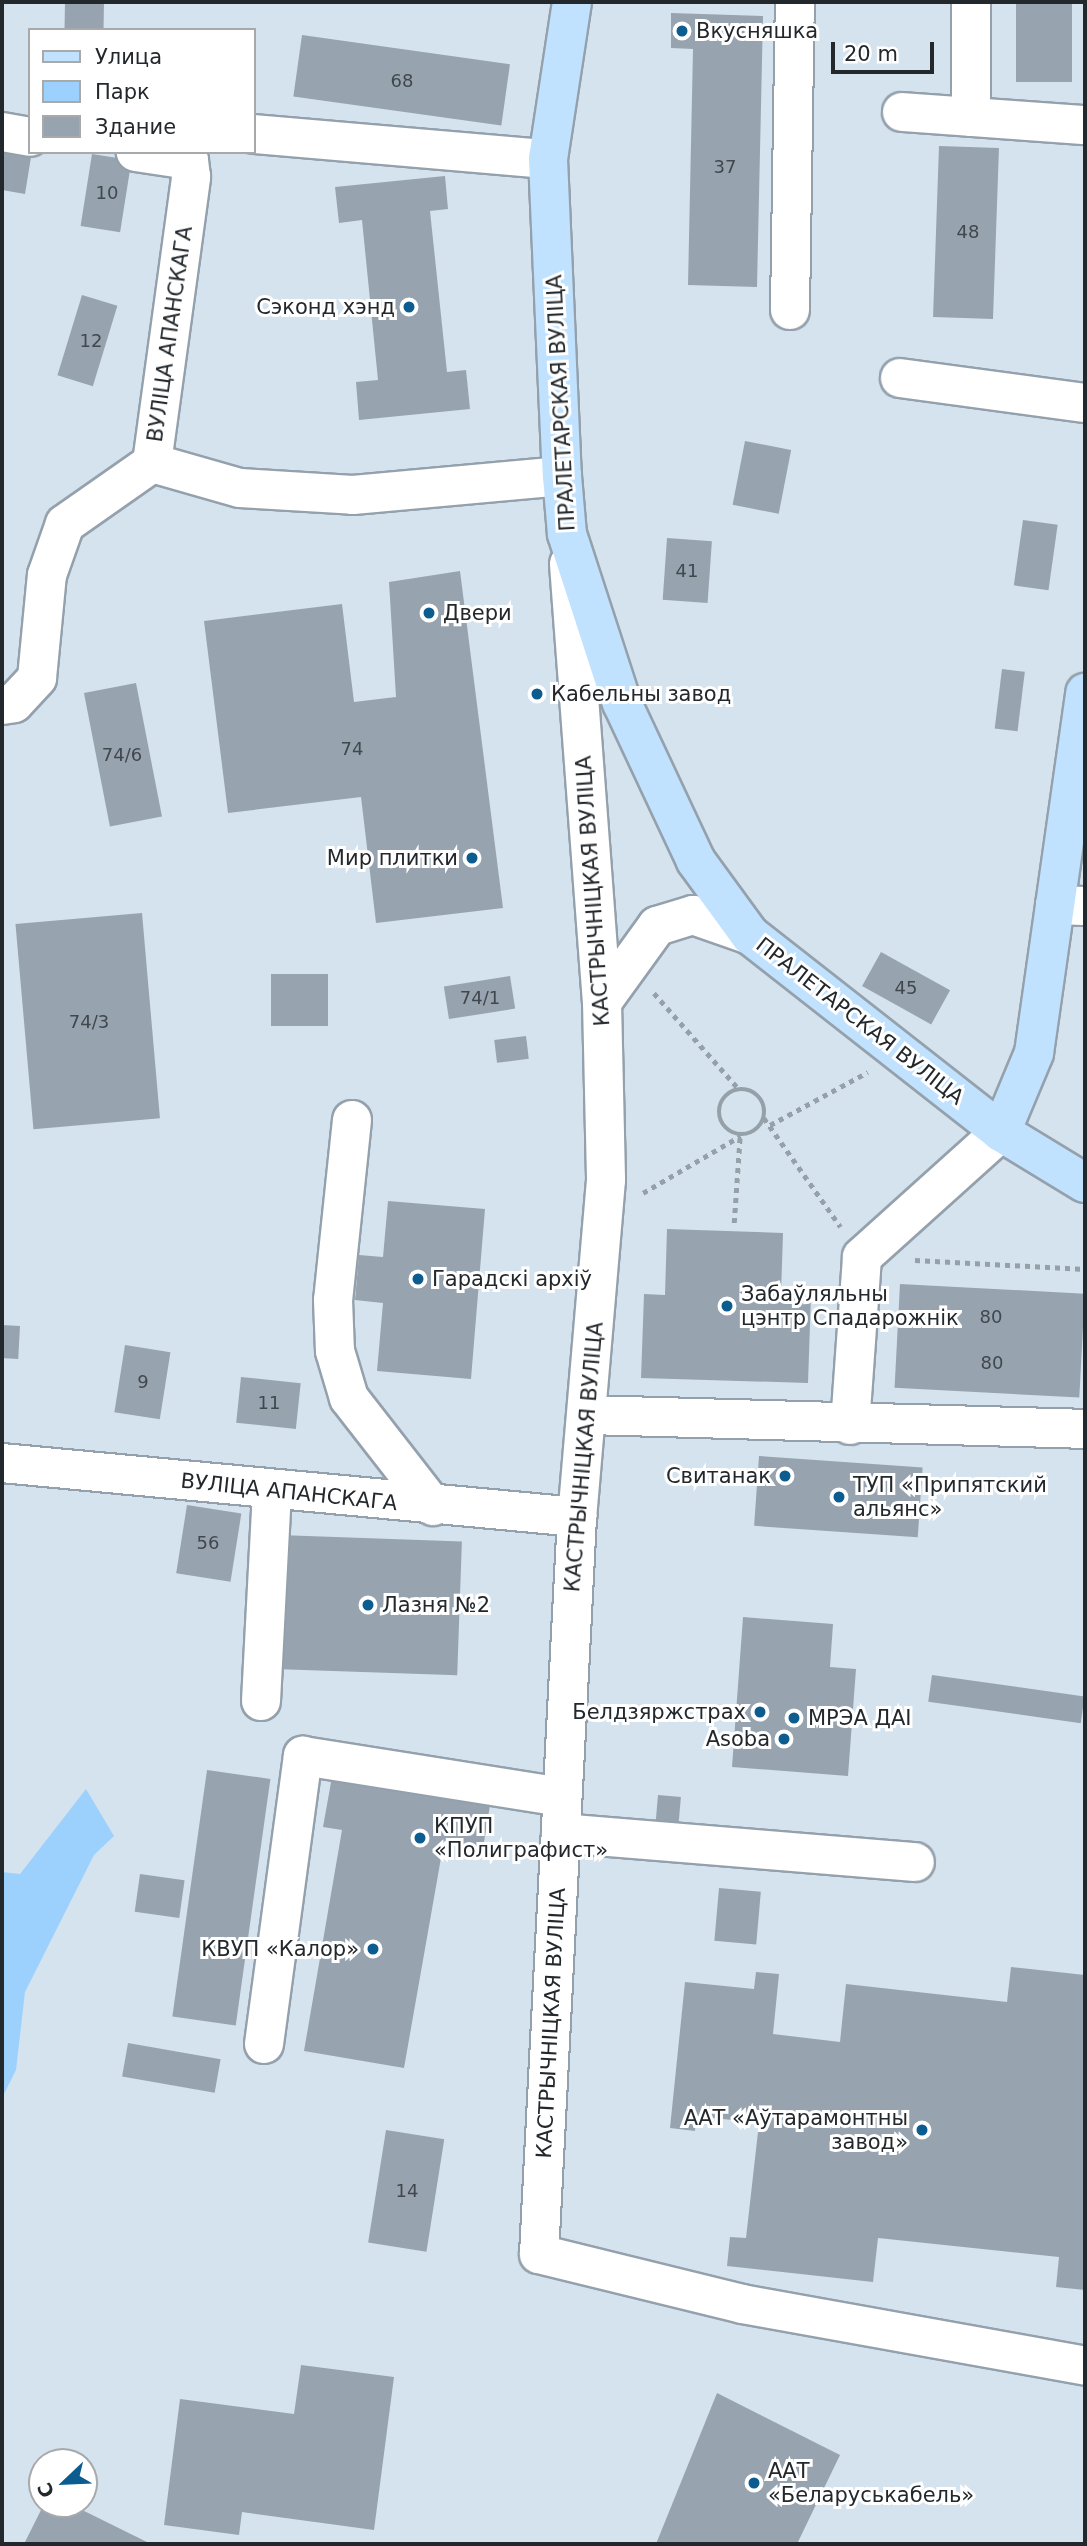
<!DOCTYPE html>
<html>
<head>
<meta charset="utf-8">
<style>
  body { margin:0 }
  #map { position:relative; width:1087px; height:2546px; overflow:hidden; background:#d5e3ef; font-family:"DejaVu Sans",sans-serif }
  div>[style] { position:absolute }
  .green>* { inset:0; background:#9dd1fd }
  .building>* { inset:0; background:#97a4b0; transform-origin:0 0 }
  .path>* { height:4.5px; margin-top:-2.25px; transform-origin:0; background:repeating-linear-gradient(90deg,#95a0a9 0 5px,transparent 0 10px) }
  .path>.ring { margin:-2.25px; padding:0; box-sizing:content-box; background:none; border:4.5px solid #95a0a9; border-radius:50% }
  .roads { filter:drop-shadow(2px 0 #94a1ac) drop-shadow(-2px 0 #94a1ac) drop-shadow(0 2px #94a1ac) drop-shadow(0 -2px #94a1ac) }
  .minor>* { height:38px; margin:-19px; padding:0 19px; transform-origin:19px; border-radius:19px; background:#fff }
  .major>* { height:38px; margin:-19px; padding:0 19px; transform-origin:19px; border-radius:19px; background:#c1e2fe }
  .dots>* { width:19px; height:19px; translate:-50% -50%; box-sizing:border-box; border:4px solid #fff; border-radius:50% }
  span { translate:-50% -50%; white-space:nowrap; text-align:center; line-height:1.15; -webkit-text-stroke:6px #fff; paint-order:stroke }
  .number-label { font-size:18px; color:#40474d }
  .number-label span { -webkit-text-stroke-width:0 }
  .poi-label { font-size:21px; color:#23282c }
  .left { translate:0 -50%; text-align:left }
  .right { translate:-100% -50%; text-align:right }
  .street-label { font-size:21px; color:#23282c }
  .frame { position:absolute; inset:0; border:4px solid #23282c; pointer-events:none }
  .legend { position:absolute; left:28px; top:28px; width:228px; height:126px; box-sizing:border-box; background:#fff; border:2px solid #a7a9ab; margin:0; padding:9px 12px; list-style:none; font-size:21px; color:#23282c }
  .legend li { display:flex; align-items:center; gap:14px; height:35px }
  .legend b { width:35px; border:2px solid #a7a9ab }
  .north { position:absolute; left:28px; top:2448px; width:70px; height:70px; box-sizing:border-box; background:#fff; border:2px solid #a7a9ab; border-radius:50%; rotate:247deg; font-size:19px; font-weight:700; line-height:28px; text-align:center; color:#23282c }
  .north::after { content:''; display:block; margin:auto; width:24px; height:32px; background:#0c5c8f; clip-path:polygon(50% 0,100% 100%,50% 72%,0 100%) }
  .scale { position:absolute; left:831px; top:42px; width:103px; height:32px; box-sizing:border-box; border:4px solid #23282c; border-top:0; padding-left:9px; font-size:21px; line-height:24px; white-space:nowrap; color:#23282c; -webkit-text-stroke:5px #fff; paint-order:stroke }
</style>
</head>
<body>
<div id="map">
  <div class="green">
    <div style="clip-path:polygon(86px 1789px,114px 1836px,94px 1855px,25px 1992px,16px 2070px,2px 2098px,2px 1872px,20px 1874px)"></div>
  </div>
  <div class="building">
    <div style="left:65px;top:2px;width:39px;height:28px;rotate:1deg"></div>
    <div style="left:1016px;top:2px;width:56px;height:80px"></div>
    <div style="clip-path:polygon(671px 13px,763px 16px,757px 287px,688px 285px,693px 49px,671px 48px)"></div>
    <div style="left:302px;top:35px;width:210px;height:62px;rotate:8deg"></div>
    <div style="left:939px;top:146px;width:60px;height:171px;rotate:2deg"></div>
    <div style="clip-path:polygon(2px 152px,31px 157px,25px 194px,2px 190px)"></div>
    <div style="left:92px;top:154px;width:40px;height:73px;rotate:9deg"></div>
    <div style="clip-path:polygon(445px 176px,448px 209px,430px 211px,447px 372px,466px 370px,470px 409px,359px 420px,356px 382px,378px 380px,362px 220px,339px 223px,335px 187px)"></div>
    <div style="left:82px;top:295px;width:37px;height:84px;rotate:17deg"></div>
    <div style="left:745px;top:441px;width:47px;height:65px;rotate:11deg"></div>
    <div style="left:1023px;top:520px;width:35px;height:66px;rotate:8deg"></div>
    <div style="left:667px;top:538px;width:45px;height:62px;rotate:4deg"></div>
    <div style="clip-path:polygon(460px 571px,503px 908px,376px 923px,361px 797px,228px 813px,204px 621px,342px 604px,354px 702px,396px 697px,389px 582px)"></div>
    <div style="left:1002px;top:669px;width:23px;height:60px;rotate:7deg"></div>
    <div style="left:136px;top:683px;width:136px;height:53px;rotate:79deg"></div>
    <div style="left:142px;top:913px;width:206px;height:127px;rotate:85deg"></div>
    <div style="left:881px;top:952px;width:79px;height:39px;rotate:29deg"></div>
    <div style="left:271px;top:974px;width:57px;height:52px"></div>
    <div style="left:510px;top:976px;width:33px;height:67px;rotate:81deg"></div>
    <div style="left:526px;top:1036px;width:23px;height:32px;rotate:83deg"></div>
    <div style="clip-path:polygon(388px 1201px,485px 1209px,471px 1379px,377px 1371px,383px 1303px,355px 1300px,359px 1255px,383px 1257px)"></div>
    <div style="clip-path:polygon(667px 1229px,783px 1233px,781px 1295px,811px 1296px,808px 1383px,641px 1378px,644px 1294px,665px 1295px)"></div>
    <div style="left:900px;top:1284px;width:185px;height:104px;rotate:3deg"></div>
    <div style="left:2px;top:1325px;width:18px;height:33px;rotate:3deg"></div>
    <div style="left:125px;top:1345px;width:46px;height:68px;rotate:9deg"></div>
    <div style="left:241px;top:1377px;width:60px;height:46px;rotate:6deg"></div>
    <div style="left:759px;top:1456px;width:164px;height:70px;rotate:4deg"></div>
    <div style="left:187px;top:1505px;width:55px;height:69px;rotate:9deg"></div>
    <div style="left:279px;top:1535px;width:183px;height:134px;rotate:2deg"></div>
    <div style="clip-path:polygon(743px 1617px,833px 1624px,830px 1667px,856px 1669px,848px 1776px,732px 1767px)"></div>
    <div style="left:932px;top:1675px;width:154px;height:27px;rotate:8deg"></div>
    <div style="left:207px;top:1770px;width:64px;height:249px;rotate:8deg"></div>
    <div style="clip-path:polygon(333px 1771px,491px 1799px,483px 1848px,444px 1841px,404px 2068px,304px 2051px,342px 1830px,323px 1827px)"></div>
    <div style="left:658px;top:1795px;width:23px;height:25px;rotate:5deg"></div>
    <div style="left:140px;top:1874px;width:45px;height:38px;rotate:8deg"></div>
    <div style="left:719px;top:1888px;width:42px;height:53px;rotate:5deg"></div>
    <div style="clip-path:polygon(1011px 1967px,1085px 1975px,1085px 2290px,1056px 2287px,1059px 2257px,878px 2238px,873px 2282px,727px 2266px,730px 2237px,746px 2238px,759px 2123px,696px 2116px,695px 2131px,670px 2128px,685px 1982px,754px 1989px,756px 1972px,779px 1974px,773px 2034px,840px 2042px,846px 1984px,1007px 2002px)"></div>
    <div style="left:128px;top:2043px;width:94px;height:34px;rotate:10deg"></div>
    <div style="left:386px;top:2130px;width:59px;height:114px;rotate:9deg"></div>
    <div style="clip-path:polygon(301px 2365px,394px 2377px,374px 2530px,242px 2512px,239px 2535px,164px 2525px,180px 2399px,294px 2414px)"></div>
    <div style="clip-path:polygon(717px 2393px,840px 2455px,797px 2544px,656px 2544px)"></div>
    <div style="clip-path:polygon(44px 2504px,70px 2504px,151px 2544px,24px 2544px)"></div>
  </div>
  <div class="path">
    <div style="left:654px;top:993px;width:127px;rotate:48.5deg"></div>
    <div class="ring" style="left:719px;top:1089px;width:41.5px;height:41.5px"></div>
    <div style="left:764px;top:1118px;width:133px;rotate:54.8deg"></div>
    <div style="left:770px;top:1125px;width:111px;rotate:-28.4deg"></div>
    <div style="left:643px;top:1193px;width:113px;rotate:-30.4deg"></div>
    <div style="left:734px;top:1223px;width:87px;rotate:-86.1deg"></div>
    <div style="left:915px;top:1260px;width:170px;rotate:3deg"></div>
  </div>
  <div class="roads">
    <div class="minor">
      <div style="left:902px;top:112px;width:183px;rotate:4.1deg"></div>
      <div style="left:971px;top:117px;width:115px;rotate:-90deg"></div>
      <div style="left:2px;top:132px;width:28px;rotate:10deg"></div>
      <div style="left:254px;top:134px;width:295px;rotate:4.9deg"></div>
      <div style="left:790px;top:310px;width:308px;rotate:-89.1deg"></div>
      <div style="left:900px;top:378px;width:187px;rotate:7.7deg"></div>
      <div style="left:152px;top:463px;width:91px;rotate:15.9deg"></div>
      <div style="left:240px;top:488px;width:113px;rotate:3.5deg"></div>
      <div style="left:353px;top:495px;width:210px;rotate:-5.2deg"></div>
      <div style="left:569px;top:564px;width:439px;rotate:85.7deg"></div>
      <div style="left:602px;top:1002px;width:178px;rotate:88.7deg"></div>
      <div style="left:606px;top:1180px;width:338px;rotate:94.9deg"></div>
      <div style="left:577px;top:1517px;width:738px;rotate:92.95deg"></div>
      <div style="left:539px;top:2254px;width:209px;rotate:13.8deg"></div>
      <div style="left:742px;top:2304px;width:349px;rotate:10.2deg"></div>
      <div style="left:2px;top:705px;width:12px;rotate:-9deg"></div>
      <div style="left:14px;top:703px;width:34px;rotate:-47deg"></div>
      <div style="left:37px;top:678px;width:103px;rotate:-84.5deg"></div>
      <div style="left:47px;top:575px;width:54px;rotate:-70.6deg"></div>
      <div style="left:65px;top:524px;width:106px;rotate:-35deg"></div>
      <div style="left:152px;top:463px;width:289px;rotate:-82.2deg"></div>
      <div style="left:191px;top:177px;width:17px;rotate:-97deg"></div>
      <div style="left:189px;top:160px;width:54px;rotate:-171.4deg"></div>
      <div style="left:1055px;top:905px;width:30px;rotate:2deg"></div>
      <div style="left:602px;top:1002px;width:94px;rotate:-54.1deg"></div>
      <div style="left:657px;top:926px;width:38px;rotate:-17deg"></div>
      <div style="left:693px;top:915px;width:60px;rotate:19.3deg"></div>
      <div style="left:352px;top:1120px;width:181px;rotate:96deg"></div>
      <div style="left:333px;top:1300px;width:51px;rotate:87.8deg"></div>
      <div style="left:335px;top:1351px;width:49px;rotate:73.4deg"></div>
      <div style="left:349px;top:1398px;width:137px;rotate:52.1deg"></div>
      <div style="left:588px;top:1415px;width:497px;rotate:1.6deg"></div>
      <div style="left:850px;top:1425px;width:168px;rotate:-85.9deg"></div>
      <div style="left:862px;top:1257px;width:187px;rotate:-42deg"></div>
      <div style="left:2px;top:1463px;width:578px;rotate:5.37deg"></div>
      <div style="left:261px;top:1701px;width:211px;rotate:-87deg"></div>
      <div style="left:561px;top:1833px;width:355px;rotate:4.7deg"></div>
      <div style="left:264px;top:2044px;width:291px;rotate:-82.3deg"></div>
      <div style="left:303px;top:1756px;width:262px;rotate:9deg"></div>
    </div>
    <div class="major">
      <div style="left:572px;top:2px;width:159px;rotate:98.7deg"></div>
      <div style="left:548px;top:159px;width:317px;rotate:87.5deg"></div>
      <div style="left:562px;top:476px;width:58px;rotate:85.1deg"></div>
      <div style="left:567px;top:534px;width:178px;rotate:72deg"></div>
      <div style="left:622px;top:703px;width:174px;rotate:64.9deg"></div>
      <div style="left:696px;top:861px;width:92px;rotate:53.9deg"></div>
      <div style="left:750px;top:935px;width:319px;rotate:38.1deg"></div>
      <div style="left:1001px;top:1132px;width:98px;rotate:31.3deg"></div>
      <div style="left:1001px;top:1132px;width:86px;rotate:-67.3deg"></div>
      <div style="left:1034px;top:1053px;width:364px;rotate:-81.9deg"></div>
    </div>
  </div>
  <div class="dots">
    <div style="left:682px;top:31px;background:#0c5c8f"></div>
    <div style="left:409px;top:307px;background:#0c5c8f"></div>
    <div style="left:429px;top:613px;background:#0c5c8f"></div>
    <div style="left:537px;top:694px;background:#0c5c8f"></div>
    <div style="left:472px;top:858px;background:#0c5c8f"></div>
    <div style="left:418px;top:1279px;background:#0c5c8f"></div>
    <div style="left:727px;top:1306px;background:#0c5c8f"></div>
    <div style="left:785px;top:1476px;background:#0c5c8f"></div>
    <div style="left:839px;top:1497px;background:#0c5c8f"></div>
    <div style="left:368px;top:1605px;background:#0c5c8f"></div>
    <div style="left:760px;top:1712px;background:#0c5c8f"></div>
    <div style="left:794px;top:1718px;background:#0c5c8f"></div>
    <div style="left:784px;top:1739px;background:#0c5c8f"></div>
    <div style="left:420px;top:1838px;background:#0c5c8f"></div>
    <div style="left:373px;top:1949px;background:#0c5c8f"></div>
    <div style="left:922px;top:2130px;background:#0c5c8f"></div>
    <div style="left:754px;top:2483px;background:#0c5c8f"></div>
  </div>
  <div class="number-label">
    <span style="left:402px;top:81px">68</span>
    <span style="left:725px;top:167px">37</span>
    <span style="left:107px;top:193px">10</span>
    <span style="left:968px;top:232px">48</span>
    <span style="left:91px;top:341px">12</span>
    <span style="left:687px;top:571px">41</span>
    <span style="left:352px;top:749px">74</span>
    <span style="left:122px;top:755px">74/6</span>
    <span style="left:906px;top:988px">45</span>
    <span style="left:480px;top:998px">74/1</span>
    <span style="left:89px;top:1022px">74/3</span>
    <span style="left:991px;top:1317px">80</span>
    <span style="left:992px;top:1363px">80</span>
    <span style="left:143px;top:1382px">9</span>
    <span style="left:269px;top:1403px">11</span>
    <span style="left:208px;top:1543px">56</span>
    <span style="left:407px;top:2191px">14</span>
  </div>
  <div class="poi-label">
    <span class="left" style="left:696px;top:31px">Вкусняшка</span>
    <span class="right" style="left:395px;top:307px">Сэконд хэнд</span>
    <span class="left" style="left:443px;top:613px">Двери</span>
    <span class="left" style="left:551px;top:694px">Кабельны завод</span>
    <span class="right" style="left:458px;top:858px">Мир плитки</span>
    <span class="left" style="left:432px;top:1279px">Гарадскі архіў</span>
    <span class="left" style="left:741px;top:1306px">Забаўляльны<br>цэнтр Спадарожнік</span>
    <span class="right" style="left:771px;top:1476px">Свитанак</span>
    <span class="left" style="left:853px;top:1497px">ТУП «Припятский<br>альянс»</span>
    <span class="left" style="left:382px;top:1605px">Лазня №2</span>
    <span class="right" style="left:746px;top:1712px">Белдзяржстрах</span>
    <span class="left" style="left:808px;top:1718px">МРЭА ДАІ</span>
    <span class="right" style="left:770px;top:1739px">Asoba</span>
    <span class="left" style="left:434px;top:1838px">КПУП<br>«Полиграфист»</span>
    <span class="right" style="left:359px;top:1949px">КВУП «Калор»</span>
    <span class="right" style="left:908px;top:2130px">ААТ «Аўтарамонтны<br>завод»</span>
    <span class="left" style="left:768px;top:2483px">ААТ<br>«Беларуськабель»</span>
  </div>
  <div class="street-label">
    <span style="left:170px;top:334px;rotate:-82deg">ВУЛІЦА АПАНСКАГА</span>
    <span style="left:561px;top:403px;rotate:-93deg">ПРАЛЕТАРСКАЯ ВУЛІЦА</span>
    <span style="left:593px;top:891px;rotate:-94deg">КАСТРЫЧНІЦКАЯ ВУЛІЦА</span>
    <span style="left:860px;top:1021px;rotate:38deg">ПРАЛЕТАРСКАЯ ВУЛІЦА</span>
    <span style="left:584px;top:1457px;rotate:-85deg">КАСТРЫЧНІЦКАЯ ВУЛІЦА</span>
    <span style="left:289px;top:1492px;rotate:6deg">ВУЛІЦА АПАНСКАГА</span>
    <span style="left:551px;top:2023px;rotate:-87deg">КАСТРЫЧНІЦКАЯ ВУЛІЦА</span>
  </div>
  <div class="frame"></div>
  <ul class="legend">
  <li><b style="height:9px;background:#c1e2fe"></b>Улица</li>
  <li><b style="height:19px;background:#9dd1fd"></b>Парк</li>
  <li><b style="height:19px;background:#97a4b0"></b>Здание</li>
  </ul>
  <div class="north">С</div>
  <div class="scale">20 m</div>
</div>
</body>
</html>
